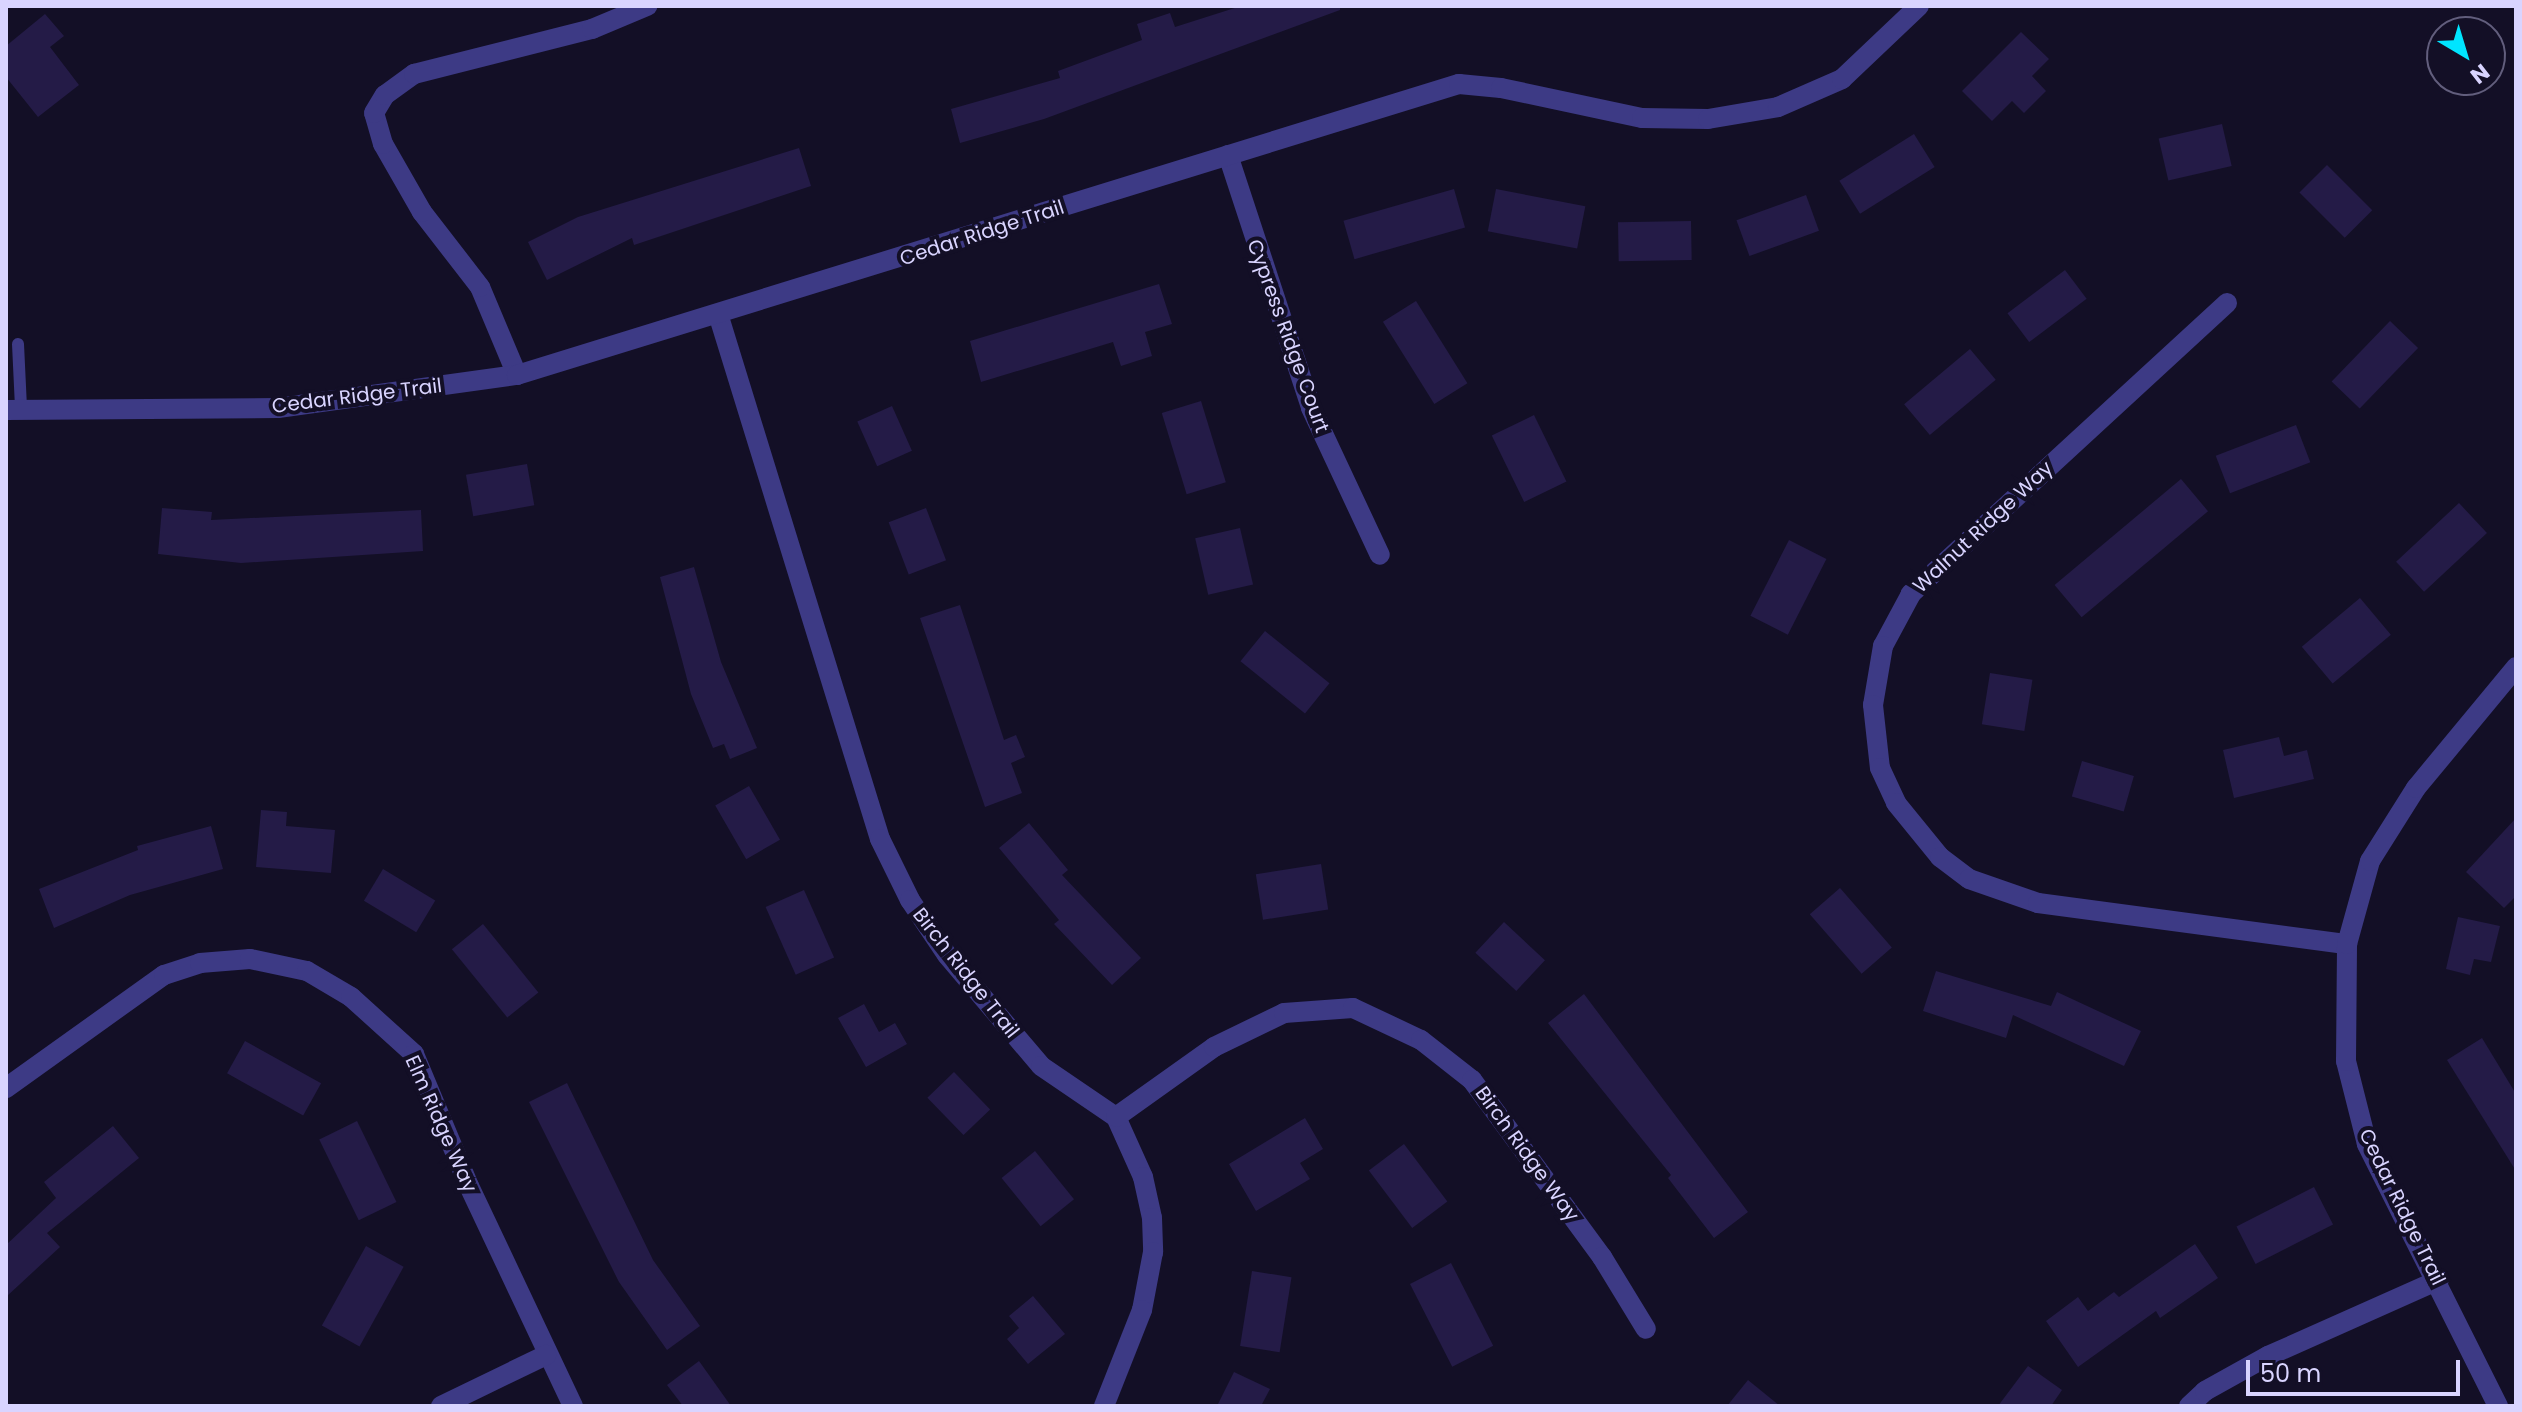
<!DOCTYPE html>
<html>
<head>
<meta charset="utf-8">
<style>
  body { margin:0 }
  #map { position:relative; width:2522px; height:1412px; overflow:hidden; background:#130f26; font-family:Poppins,sans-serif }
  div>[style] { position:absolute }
  .building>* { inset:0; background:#241b47; transform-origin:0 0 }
  .service>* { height:12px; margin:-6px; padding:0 6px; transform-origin:6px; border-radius:6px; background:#3d3a85 }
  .minor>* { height:20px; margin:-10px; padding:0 10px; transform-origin:10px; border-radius:10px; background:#3d3a85 }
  span { translate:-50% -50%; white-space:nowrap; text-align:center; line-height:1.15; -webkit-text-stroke:8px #130f26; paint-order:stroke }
  .street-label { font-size:20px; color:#d9d4ff }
  .frame { position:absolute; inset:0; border:8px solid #d9d4ff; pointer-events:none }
  .north { position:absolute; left:2426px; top:16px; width:80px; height:80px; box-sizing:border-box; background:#130f26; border:2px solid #625e7d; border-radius:50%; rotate:142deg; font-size:22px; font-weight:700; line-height:32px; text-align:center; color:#d9d4ff }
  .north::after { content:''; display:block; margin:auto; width:28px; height:36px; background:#00e5ff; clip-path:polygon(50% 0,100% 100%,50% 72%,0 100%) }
  .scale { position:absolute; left:2246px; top:1360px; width:214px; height:36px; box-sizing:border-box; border:4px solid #d9d4ff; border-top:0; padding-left:10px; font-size:24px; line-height:28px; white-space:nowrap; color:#d9d4ff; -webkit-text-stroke:6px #130f26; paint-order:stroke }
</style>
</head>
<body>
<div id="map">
  <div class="building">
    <div style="clip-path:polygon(1241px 6px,1340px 6px,1340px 10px,1044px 119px,960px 143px,951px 109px,1060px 78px,1058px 71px,1142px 40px,1137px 24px,1170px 13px,1175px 27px)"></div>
    <div style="clip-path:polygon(45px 14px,64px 36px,50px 47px,79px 85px,38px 117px,6px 77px,6px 46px)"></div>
    <div style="clip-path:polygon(2021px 32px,2049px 59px,2032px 76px,2046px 91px,2024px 113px,2012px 101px,1992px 121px,1962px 91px)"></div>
    <div style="left:2222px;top:124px;width:43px;height:65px;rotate:77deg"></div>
    <div style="left:1914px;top:134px;width:39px;height:88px;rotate:58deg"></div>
    <div style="clip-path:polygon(799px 148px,811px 186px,634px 245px,632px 238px,547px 280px,528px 242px,578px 217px)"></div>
    <div style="left:2327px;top:165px;width:64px;height:39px;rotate:45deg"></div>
    <div style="left:1454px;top:189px;width:40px;height:115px;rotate:74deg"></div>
    <div style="left:1496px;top:189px;width:91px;height:43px;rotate:11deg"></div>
    <div style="left:1806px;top:195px;width:38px;height:74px;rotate:70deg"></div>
    <div style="left:1691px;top:221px;width:39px;height:73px;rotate:89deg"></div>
    <div style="left:2065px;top:270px;width:36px;height:72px;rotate:53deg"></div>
    <div style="clip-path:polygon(1159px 284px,1172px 324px,1145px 332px,1152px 356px,1121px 366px,1113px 342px,981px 382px,970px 341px)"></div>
    <div style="left:1416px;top:301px;width:97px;height:39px;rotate:58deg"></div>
    <div style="left:2390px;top:321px;width:39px;height:84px;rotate:44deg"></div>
    <div style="left:1970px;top:349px;width:40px;height:86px;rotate:50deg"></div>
    <div style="left:1201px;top:401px;width:85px;height:41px;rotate:73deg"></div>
    <div style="left:892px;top:406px;width:49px;height:38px;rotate:66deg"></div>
    <div style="left:1534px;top:415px;width:74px;height:47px;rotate:64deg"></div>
    <div style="left:2296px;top:425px;width:40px;height:86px;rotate:69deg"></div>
    <div style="left:527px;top:464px;width:42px;height:62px;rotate:80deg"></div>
    <div style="left:2181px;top:479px;width:42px;height:165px;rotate:50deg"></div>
    <div style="left:2459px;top:503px;width:41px;height:86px;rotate:47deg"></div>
    <div style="clip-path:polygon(162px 508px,212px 512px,211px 520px,421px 510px,423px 551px,241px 563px,158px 554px)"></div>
    <div style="left:926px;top:508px;width:56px;height:40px;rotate:69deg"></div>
    <div style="left:1240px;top:528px;width:58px;height:46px;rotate:77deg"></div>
    <div style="left:1789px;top:540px;width:42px;height:85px;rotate:27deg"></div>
    <div style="clip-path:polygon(694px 567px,721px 662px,757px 748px,730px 759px,724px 744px,713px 748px,691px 694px,660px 577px)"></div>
    <div style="left:2360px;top:598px;width:48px;height:76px;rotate:50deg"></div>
    <div style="clip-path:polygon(960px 605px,1004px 740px,1016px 735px,1025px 757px,1011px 763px,1022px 793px,985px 807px,920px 618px)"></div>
    <div style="left:1265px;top:631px;width:83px;height:39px;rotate:39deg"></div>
    <div style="left:1990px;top:673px;width:43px;height:52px;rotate:9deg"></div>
    <div style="clip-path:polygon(2279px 737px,2284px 756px,2307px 750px,2314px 779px,2234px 798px,2223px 750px)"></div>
    <div style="left:2082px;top:761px;width:54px;height:37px;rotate:16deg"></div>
    <div style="left:749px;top:786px;width:62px;height:39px;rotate:60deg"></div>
    <div style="clip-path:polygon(261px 810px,287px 812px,286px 826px,335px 830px,331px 873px,256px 867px)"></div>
    <div style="clip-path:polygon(2516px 818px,2516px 896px,2504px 908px,2466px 872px)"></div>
    <div style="clip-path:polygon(1029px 823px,1068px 870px,1062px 875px,1141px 958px,1112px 985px,1054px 924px,1059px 920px,999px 848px)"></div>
    <div style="clip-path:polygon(211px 826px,223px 869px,130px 895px,54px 928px,39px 889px,138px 850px,137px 846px)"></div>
    <div style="left:1321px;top:864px;width:46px;height:66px;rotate:81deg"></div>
    <div style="left:383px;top:869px;width:61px;height:37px;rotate:31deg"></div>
    <div style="left:1840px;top:888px;width:79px;height:40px;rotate:49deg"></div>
    <div style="left:804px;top:890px;width:74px;height:42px;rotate:66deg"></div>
    <div style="clip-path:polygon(2458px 917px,2500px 926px,2491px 962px,2474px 959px,2470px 975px,2446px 969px)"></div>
    <div style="left:1504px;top:922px;width:56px;height:42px;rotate:43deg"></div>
    <div style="left:483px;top:924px;width:88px;height:40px;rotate:51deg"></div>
    <div style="clip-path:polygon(1936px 971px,2051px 1006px,2057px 992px,2141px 1031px,2124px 1066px,2013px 1015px,2006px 1038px,1923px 1011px)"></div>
    <div style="clip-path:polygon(1584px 994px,1748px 1212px,1714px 1238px,1668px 1178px,1671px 1175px,1548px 1023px)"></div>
    <div style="clip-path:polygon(864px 1004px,879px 1032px,895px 1023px,907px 1044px,866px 1067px,838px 1018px)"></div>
    <div style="clip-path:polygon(2482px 1038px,2516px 1094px,2516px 1171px,2447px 1060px)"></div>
    <div style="left:245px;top:1041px;width:87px;height:37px;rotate:29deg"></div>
    <div style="left:954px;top:1072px;width:52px;height:37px;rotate:46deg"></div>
    <div style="clip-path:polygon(567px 1083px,653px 1260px,700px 1326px,667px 1350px,619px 1282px,529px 1102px)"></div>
    <div style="clip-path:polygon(1305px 1118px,1323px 1149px,1300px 1163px,1310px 1179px,1256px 1211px,1229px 1164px)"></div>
    <div style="left:357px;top:1121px;width:90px;height:42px;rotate:64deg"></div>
    <div style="clip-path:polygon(113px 1126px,139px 1158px,47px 1233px,60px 1247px,6px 1297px,6px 1245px,56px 1198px,44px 1182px)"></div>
    <div style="left:1404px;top:1144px;width:72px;height:44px;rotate:53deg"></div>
    <div style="left:1035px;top:1151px;width:62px;height:43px;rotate:51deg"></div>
    <div style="left:2314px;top:1187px;width:42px;height:87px;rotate:63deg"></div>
    <div style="clip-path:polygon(2195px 1244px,2218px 1278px,2160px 1318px,2156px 1311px,2078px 1367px,2046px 1321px,2078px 1297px,2088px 1311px,2114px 1292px,2119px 1297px)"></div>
    <div style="left:366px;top:1246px;width:43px;height:91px;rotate:29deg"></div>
    <div style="left:1451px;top:1263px;width:93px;height:46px;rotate:63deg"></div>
    <div style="left:1252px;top:1271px;width:40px;height:76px;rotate:9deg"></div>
    <div style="clip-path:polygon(1033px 1296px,1065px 1334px,1028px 1364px,1007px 1339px,1019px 1328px,1009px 1316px)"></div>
    <div style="clip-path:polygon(699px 1361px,731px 1406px,683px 1406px,667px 1385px)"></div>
    <div style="clip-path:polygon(2028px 1366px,2062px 1390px,2051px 1406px,1998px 1406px)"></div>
    <div style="clip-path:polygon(1234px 1372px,1270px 1389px,1261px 1406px,1217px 1406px)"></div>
    <div style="clip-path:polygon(1748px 1380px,1780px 1406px,1727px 1406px)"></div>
  </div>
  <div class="service">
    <div style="left:18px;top:344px;width:64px;rotate:87.3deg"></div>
  </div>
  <div class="minor">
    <div style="left:1228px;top:155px;width:266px;rotate:71.8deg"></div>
    <div style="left:1311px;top:408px;width:162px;rotate:64.9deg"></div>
    <div style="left:2227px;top:303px;width:430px;rotate:137.4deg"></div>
    <div style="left:1911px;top:594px;width:59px;rotate:118.3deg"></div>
    <div style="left:1883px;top:646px;width:60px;rotate:99.6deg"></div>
    <div style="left:1873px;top:705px;width:63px;rotate:83.7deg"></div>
    <div style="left:1880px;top:768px;width:38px;rotate:65deg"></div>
    <div style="left:1896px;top:803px;width:70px;rotate:50.8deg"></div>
    <div style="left:1940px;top:857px;width:36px;rotate:37deg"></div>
    <div style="left:1969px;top:879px;width:73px;rotate:19.2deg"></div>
    <div style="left:2038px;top:903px;width:312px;rotate:7.6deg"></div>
    <div style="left:719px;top:317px;width:546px;rotate:72.86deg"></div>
    <div style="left:880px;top:839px;width:68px;rotate:63.8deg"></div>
    <div style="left:910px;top:900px;width:66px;rotate:56.1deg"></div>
    <div style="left:947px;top:955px;width:145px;rotate:49.7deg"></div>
    <div style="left:1041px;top:1066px;width:91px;rotate:34.2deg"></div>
    <div style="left:1116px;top:1117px;width:66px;rotate:65.8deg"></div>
    <div style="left:1143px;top:1177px;width:42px;rotate:77.6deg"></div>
    <div style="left:1152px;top:1218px;width:34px;rotate:88deg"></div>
    <div style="left:1153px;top:1252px;width:59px;rotate:100.7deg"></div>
    <div style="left:1142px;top:1310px;width:103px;rotate:111.6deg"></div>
    <div style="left:517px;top:375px;width:95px;rotate:-112.8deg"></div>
    <div style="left:480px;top:287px;width:95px;rotate:-127.7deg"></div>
    <div style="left:422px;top:212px;width:78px;rotate:-119.8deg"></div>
    <div style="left:383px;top:144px;width:32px;rotate:-106deg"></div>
    <div style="left:374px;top:113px;width:21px;rotate:-59deg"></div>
    <div style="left:385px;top:95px;width:36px;rotate:-36deg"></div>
    <div style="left:414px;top:74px;width:184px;rotate:-14.2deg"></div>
    <div style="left:592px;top:29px;width:60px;rotate:-22.7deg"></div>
    <div style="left:6px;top:410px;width:272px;rotate:-0.4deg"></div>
    <div style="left:278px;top:408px;width:241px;rotate:-7.9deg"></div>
    <div style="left:517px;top:375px;width:986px;rotate:-17.17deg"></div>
    <div style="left:1459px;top:84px;width:42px;rotate:5.4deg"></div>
    <div style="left:1501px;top:88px;width:144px;rotate:12deg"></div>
    <div style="left:1642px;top:118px;width:66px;rotate:0.9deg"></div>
    <div style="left:1708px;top:119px;width:71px;rotate:-9.7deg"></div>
    <div style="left:1778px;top:107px;width:70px;rotate:-23.6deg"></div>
    <div style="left:1842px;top:79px;width:106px;rotate:-43.5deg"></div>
    <div style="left:6px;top:1088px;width:194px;rotate:-35.6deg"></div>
    <div style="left:164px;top:975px;width:38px;rotate:-18deg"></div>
    <div style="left:200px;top:963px;width:50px;rotate:-4.6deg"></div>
    <div style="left:250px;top:959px;width:58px;rotate:11.9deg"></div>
    <div style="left:307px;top:971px;width:51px;rotate:30.6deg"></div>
    <div style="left:351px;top:997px;width:85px;rotate:42.1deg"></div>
    <div style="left:414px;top:1054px;width:143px;rotate:67.4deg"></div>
    <div style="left:469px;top:1186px;width:243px;rotate:64.7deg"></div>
    <div style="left:1116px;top:1117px;width:120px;rotate:-35.5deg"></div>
    <div style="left:1214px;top:1047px;width:78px;rotate:-25.9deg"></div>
    <div style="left:1284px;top:1013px;width:69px;rotate:-4.1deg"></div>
    <div style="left:1353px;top:1008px;width:75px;rotate:25.2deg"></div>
    <div style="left:1421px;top:1040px;width:65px;rotate:38.1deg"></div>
    <div style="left:1472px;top:1080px;width:220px;rotate:53.7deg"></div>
    <div style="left:1602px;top:1257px;width:84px;rotate:58.6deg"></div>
    <div style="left:441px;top:1406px;width:117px;rotate:-25.9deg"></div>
    <div style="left:2189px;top:1406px;width:22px;rotate:-43deg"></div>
    <div style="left:2205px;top:1391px;width:72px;rotate:-29.1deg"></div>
    <div style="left:2268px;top:1356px;width:187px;rotate:-24deg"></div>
    <div style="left:2498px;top:1406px;width:293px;rotate:-116.6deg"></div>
    <div style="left:2367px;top:1144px;width:86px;rotate:-104.2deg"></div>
    <div style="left:2346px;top:1061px;width:117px;rotate:-89.5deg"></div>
    <div style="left:2347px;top:944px;width:86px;rotate:-74.5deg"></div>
    <div style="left:2370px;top:861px;width:86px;rotate:-57.8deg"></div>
    <div style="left:2416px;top:788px;width:157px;rotate:-50.4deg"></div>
  </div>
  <div class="street-label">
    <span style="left:982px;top:233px;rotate:-18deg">Cedar Ridge Trail</span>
    <span style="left:1288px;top:336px;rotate:70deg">Cypress Ridge Court</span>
    <span style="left:357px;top:396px;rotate:-7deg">Cedar Ridge Trail</span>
    <span style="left:1983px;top:527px;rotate:-43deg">Walnut Ridge Way</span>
    <span style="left:966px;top:973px;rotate:52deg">Birch Ridge Trail</span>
    <span style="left:441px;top:1124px;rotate:66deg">Elm Ridge Way</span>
    <span style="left:1527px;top:1154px;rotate:54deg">Birch Ridge Way</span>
    <span style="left:2402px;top:1207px;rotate:64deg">Cedar Ridge Trail</span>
  </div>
  <div class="frame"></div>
  <div class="north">N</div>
  <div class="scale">50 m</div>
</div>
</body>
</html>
